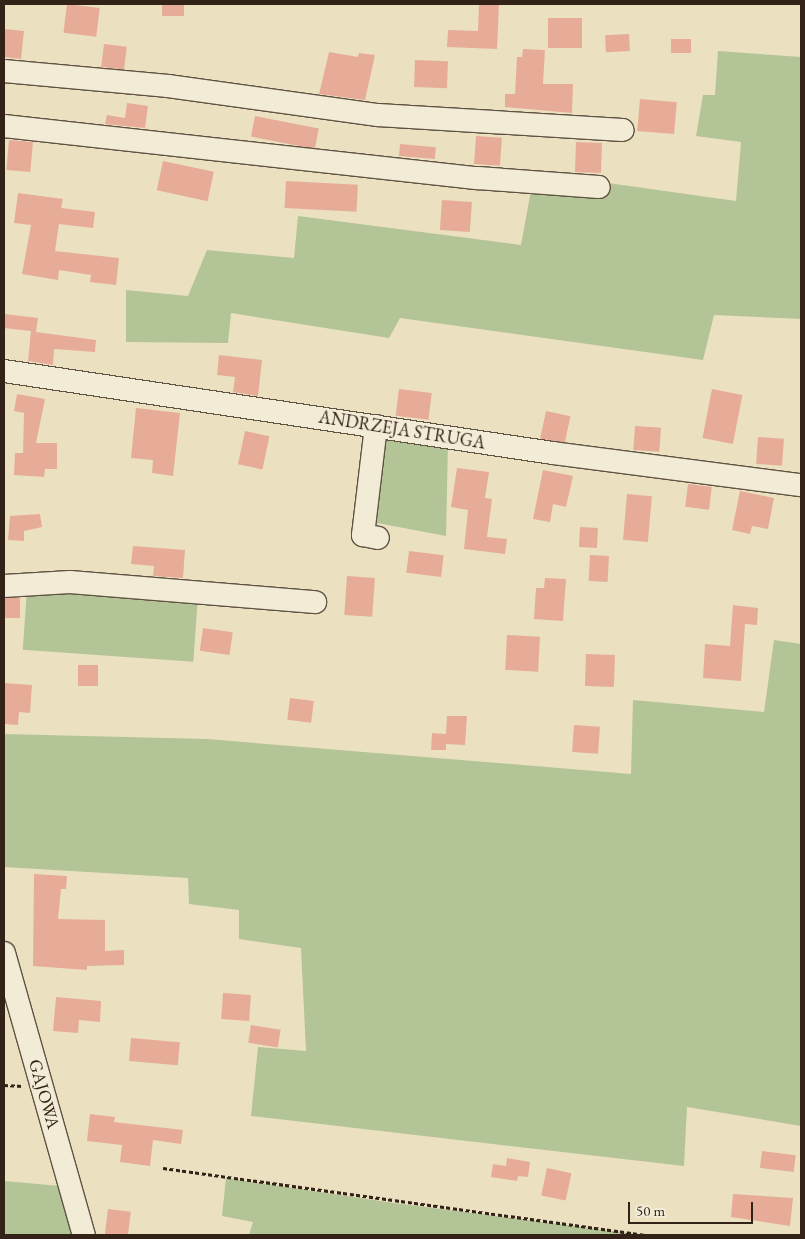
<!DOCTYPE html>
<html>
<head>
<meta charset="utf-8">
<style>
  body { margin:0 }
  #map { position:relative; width:805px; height:1239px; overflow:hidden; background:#ebe1c1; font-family:"EB Garamond",serif }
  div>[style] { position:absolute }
  .green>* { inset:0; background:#b3c496; transform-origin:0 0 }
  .building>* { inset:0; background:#e7ac98; transform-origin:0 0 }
  .path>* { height:3px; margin-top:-1.5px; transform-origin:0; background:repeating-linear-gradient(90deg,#322218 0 4px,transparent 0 6.5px) }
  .roads { filter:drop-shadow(1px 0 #605242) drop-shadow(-1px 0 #605242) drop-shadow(0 1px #605242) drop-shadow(0 -1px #605242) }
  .minor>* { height:22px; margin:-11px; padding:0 11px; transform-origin:11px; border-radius:11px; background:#f2ecd7 }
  span { translate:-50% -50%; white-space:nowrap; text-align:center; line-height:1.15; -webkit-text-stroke:4px #f2ecd7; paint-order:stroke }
  .street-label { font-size:18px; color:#322218 }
  .frame { position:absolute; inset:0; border:5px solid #322218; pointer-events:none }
  .scale { position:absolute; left:628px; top:1202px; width:125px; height:22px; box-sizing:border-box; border:2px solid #322218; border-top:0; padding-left:6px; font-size:15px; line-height:18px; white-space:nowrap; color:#322218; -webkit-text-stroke:4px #f2ecd7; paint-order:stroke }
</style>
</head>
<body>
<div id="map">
  <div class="green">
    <div style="clip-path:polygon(718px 51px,801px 57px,801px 319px,714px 315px,703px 360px,400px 318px,389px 338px,231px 313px,228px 343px,126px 342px,126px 290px,188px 296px,207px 250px,294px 258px,298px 216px,521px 245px,531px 190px,608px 183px,736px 201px,741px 142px,696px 136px,703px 95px,715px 95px)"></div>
    <div style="clip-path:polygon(382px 435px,448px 443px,446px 536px,372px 522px)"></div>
    <div style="left:27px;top:589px;width:171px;height:61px;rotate:4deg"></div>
    <div style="clip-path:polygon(774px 640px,801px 644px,801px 1126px,687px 1107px,684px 1166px,251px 1116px,258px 1047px,306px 1051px,301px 948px,239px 939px,239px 910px,189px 904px,188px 878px,4px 867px,4px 734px,207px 739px,631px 774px,633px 700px,764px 712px)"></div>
    <div style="clip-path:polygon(226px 1178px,394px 1203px,645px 1235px,249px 1235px,253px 1222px,222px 1216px)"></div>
    <div style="clip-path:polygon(4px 1181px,60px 1186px,74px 1235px,4px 1235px)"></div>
  </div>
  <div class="building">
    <div style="left:67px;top:4px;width:33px;height:29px;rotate:7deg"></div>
    <div style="left:162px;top:4px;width:22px;height:12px"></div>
    <div style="clip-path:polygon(479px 4px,499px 4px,497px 49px,447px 47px,448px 30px,478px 31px)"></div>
    <div style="left:548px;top:18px;width:34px;height:30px"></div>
    <div style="clip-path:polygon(4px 29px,24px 31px,21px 59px,4px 57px)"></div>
    <div style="left:629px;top:34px;width:17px;height:24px;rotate:87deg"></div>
    <div style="left:671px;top:39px;width:20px;height:14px"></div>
    <div style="left:104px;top:44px;width:23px;height:23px;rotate:7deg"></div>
    <div style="clip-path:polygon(523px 49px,545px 50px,543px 84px,573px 84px,572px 113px,505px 107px,505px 94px,515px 94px,517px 57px,522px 57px)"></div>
    <div style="clip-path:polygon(329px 52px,358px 57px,359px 53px,375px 55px,365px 100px,319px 94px)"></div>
    <div style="left:415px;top:60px;width:33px;height:27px;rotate:2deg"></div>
    <div style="left:640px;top:99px;width:37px;height:32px;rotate:5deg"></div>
    <div style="clip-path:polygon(127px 103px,148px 106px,145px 128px,105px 124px,107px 115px,125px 118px)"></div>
    <div style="left:255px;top:116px;width:65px;height:21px;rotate:11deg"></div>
    <div style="left:476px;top:136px;width:26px;height:28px;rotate:4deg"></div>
    <div style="left:9px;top:140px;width:24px;height:30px;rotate:5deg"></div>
    <div style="left:576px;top:142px;width:26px;height:30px;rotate:2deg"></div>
    <div style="left:400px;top:144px;width:36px;height:12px;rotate:5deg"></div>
    <div style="left:163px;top:161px;width:52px;height:30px;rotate:12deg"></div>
    <div style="left:286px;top:181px;width:72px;height:27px;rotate:3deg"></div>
    <div style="clip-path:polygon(18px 193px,63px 199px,61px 208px,95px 212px,93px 228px,59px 224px,55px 251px,119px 258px,116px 285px,90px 282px,91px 275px,59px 270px,58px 280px,22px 274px,31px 225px,14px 223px)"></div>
    <div style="left:442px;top:200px;width:30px;height:30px;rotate:4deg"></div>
    <div style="clip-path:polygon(4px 314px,38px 318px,36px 332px,96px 340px,95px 352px,54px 349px,53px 365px,28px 361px,31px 331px,4px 328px)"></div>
    <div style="clip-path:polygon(219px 355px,262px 360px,258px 396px,233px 392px,235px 377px,217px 375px)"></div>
    <div style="left:399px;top:389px;width:33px;height:27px;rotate:7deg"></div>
    <div style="left:712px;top:389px;width:31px;height:50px;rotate:11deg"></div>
    <div style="clip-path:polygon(17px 394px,45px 399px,36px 443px,57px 443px,57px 469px,45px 469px,44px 477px,14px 475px,15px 453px,23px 453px,24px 413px,14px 411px)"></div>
    <div style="clip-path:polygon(136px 408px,180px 413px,173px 476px,152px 473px,153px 460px,131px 458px)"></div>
    <div style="left:546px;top:411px;width:25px;height:28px;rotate:12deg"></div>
    <div style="left:635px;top:426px;width:26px;height:24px;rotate:4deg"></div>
    <div style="left:245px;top:431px;width:25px;height:34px;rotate:12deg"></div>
    <div style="left:758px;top:437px;width:26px;height:27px;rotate:4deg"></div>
    <div style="clip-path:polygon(457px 468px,489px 472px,485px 498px,492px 499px,487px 537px,507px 539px,505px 554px,464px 549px,468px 510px,451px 507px)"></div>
    <div style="clip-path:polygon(543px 470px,573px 476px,566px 507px,553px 504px,550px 522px,533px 519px)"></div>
    <div style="left:688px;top:484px;width:24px;height:23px;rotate:7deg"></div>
    <div style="clip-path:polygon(740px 491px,774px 498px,768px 529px,752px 526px,750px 534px,732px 530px)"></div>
    <div style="left:627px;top:494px;width:25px;height:46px;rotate:5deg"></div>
    <div style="clip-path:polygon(40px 514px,42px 527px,24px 531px,24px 541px,8px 540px,10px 516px)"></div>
    <div style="left:580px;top:527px;width:18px;height:20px;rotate:3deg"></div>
    <div style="clip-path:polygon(133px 546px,185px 550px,183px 578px,153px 576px,154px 566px,131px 564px)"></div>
    <div style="left:409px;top:551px;width:35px;height:22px;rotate:7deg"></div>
    <div style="left:590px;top:555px;width:19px;height:26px;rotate:3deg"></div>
    <div style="left:347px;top:576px;width:28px;height:39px;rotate:4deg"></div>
    <div style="clip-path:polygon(545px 578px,566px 579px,563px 621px,534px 619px,536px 588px,544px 588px)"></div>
    <div style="left:20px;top:598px;width:20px;height:16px;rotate:90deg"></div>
    <div style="clip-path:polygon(733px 605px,758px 608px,757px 625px,745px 624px,741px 681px,703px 678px,705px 644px,730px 646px)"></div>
    <div style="left:203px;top:628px;width:30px;height:23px;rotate:8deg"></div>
    <div style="left:507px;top:635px;width:33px;height:35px;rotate:3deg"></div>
    <div style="left:586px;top:654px;width:29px;height:32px;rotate:2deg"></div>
    <div style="left:78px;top:665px;width:20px;height:21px"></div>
    <div style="clip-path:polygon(4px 683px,32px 685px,30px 713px,19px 712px,18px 725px,4px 724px)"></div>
    <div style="left:290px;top:698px;width:24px;height:22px;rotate:7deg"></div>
    <div style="clip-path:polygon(447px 716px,467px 716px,465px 745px,446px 744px,446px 750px,431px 750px,432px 733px,446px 734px)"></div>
    <div style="left:574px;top:725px;width:26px;height:27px;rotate:4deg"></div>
    <div style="clip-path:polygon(34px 874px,67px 876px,66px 889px,61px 889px,58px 919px,105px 920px,105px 951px,124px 950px,124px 965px,87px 966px,87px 970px,33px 966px)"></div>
    <div style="left:223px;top:993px;width:28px;height:26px;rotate:4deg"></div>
    <div style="clip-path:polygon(56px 997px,101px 1001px,100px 1022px,79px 1020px,78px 1033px,53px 1031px)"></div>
    <div style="left:251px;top:1025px;width:30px;height:18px;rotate:9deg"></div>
    <div style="left:131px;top:1038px;width:49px;height:23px;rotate:5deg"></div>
    <div style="clip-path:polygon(90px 1114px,115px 1117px,114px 1122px,183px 1130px,181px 1144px,153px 1140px,150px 1166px,120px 1162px,122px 1145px,87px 1141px)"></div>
    <div style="left:762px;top:1151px;width:34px;height:17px;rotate:7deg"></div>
    <div style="clip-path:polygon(507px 1158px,530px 1162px,528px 1177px,518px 1176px,517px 1181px,491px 1177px,493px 1164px,506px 1166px)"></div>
    <div style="left:547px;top:1168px;width:25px;height:28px;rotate:12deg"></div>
    <div style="clip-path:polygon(733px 1194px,793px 1198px,790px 1226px,731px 1217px)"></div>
    <div style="left:108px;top:1209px;width:23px;height:26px;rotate:7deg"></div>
  </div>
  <div class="path">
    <div style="left:4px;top:1085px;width:19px;rotate:3deg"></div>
    <div style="left:163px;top:1168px;width:489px;rotate:7.9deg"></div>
  </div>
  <div class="roads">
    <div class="minor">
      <div style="left:4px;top:71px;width:165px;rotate:5.2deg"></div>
      <div style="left:168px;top:86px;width:212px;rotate:7.9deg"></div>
      <div style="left:378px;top:115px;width:245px;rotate:3.5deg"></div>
      <div style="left:4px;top:126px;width:477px;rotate:6.3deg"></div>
      <div style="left:478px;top:178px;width:121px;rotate:4.3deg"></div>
      <div style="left:4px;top:371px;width:555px;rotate:8.5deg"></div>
      <div style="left:553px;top:453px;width:250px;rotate:7.4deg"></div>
      <div style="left:376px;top:426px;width:110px;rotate:96.8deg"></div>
      <div style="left:363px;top:535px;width:15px;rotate:11deg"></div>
      <div style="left:4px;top:586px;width:66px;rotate:-3.5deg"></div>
      <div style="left:70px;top:582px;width:246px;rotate:4.7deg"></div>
      <div style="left:4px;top:953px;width:293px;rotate:74.2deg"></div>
    </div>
  </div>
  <div class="street-label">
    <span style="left:402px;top:430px;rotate:9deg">ANDRZEJA STRUGA</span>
    <span style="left:44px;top:1094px;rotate:74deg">GAJOWA</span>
  </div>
  <div class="frame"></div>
  <div class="scale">50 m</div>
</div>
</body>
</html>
